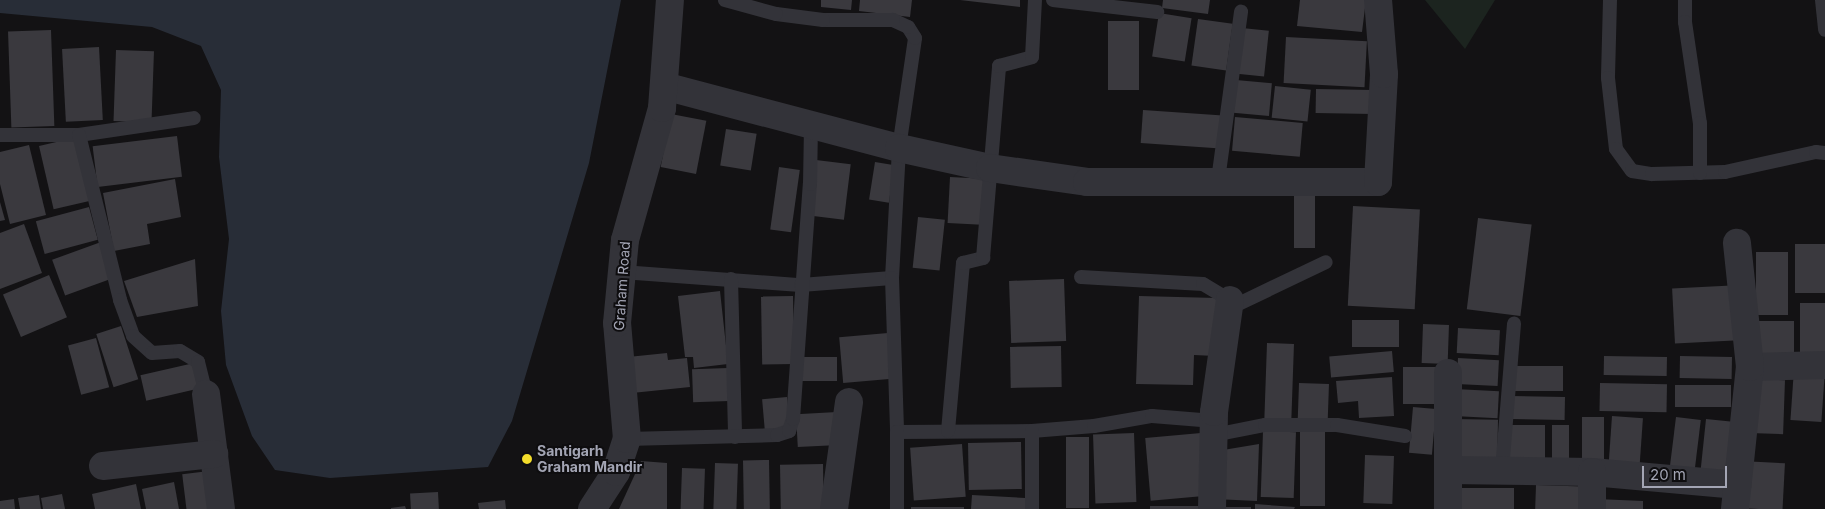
<!DOCTYPE html>
<html>
<head>
<meta charset="utf-8">
<style>
  body { margin:0 }
  #map { position:relative; width:1825px; height:509px; overflow:hidden; background:#131214; font-family:Inter,sans-serif }
  div>[style] { position:absolute }
  .green>* { inset:0; background:#1c241f }
  .water>* { inset:0; background:#282d37 }
  .building>* { inset:0; background:#3a393e; transform-origin:0 0 }
  .service>* { height:14px; margin:-7px; padding:0 7px; transform-origin:7px; border-radius:7px; background:#333339 }
  .minor>* { height:28px; margin:-14px; padding:0 14px; transform-origin:14px; border-radius:14px; background:#333339 }
  .tertiary>* { height:28px; margin:-14px; padding:0 14px; transform-origin:14px; border-radius:14px; background:#333339 }
  .dots>* { width:14px; height:14px; translate:-50% -50%; box-sizing:border-box; border:2px solid #0e0d0f; border-radius:50% }
  span { translate:-50% -50%; white-space:nowrap; text-align:center; line-height:1.15; -webkit-text-stroke:4px #0e0d0f; paint-order:stroke }
  .street-label { font-size:14px; color:#a3a5b4 }
  .poi-label { font-size:14px; color:#a3a5b4; font-weight:700 }
  .left { translate:0 -50%; text-align:left }
  .scale { position:absolute; left:1642px; top:466px; width:85px; height:22px; box-sizing:border-box; border:2px solid #a3a5b4; border-top:0; padding-left:6px; font-size:15px; line-height:18px; white-space:nowrap; color:#a3a5b4; -webkit-text-stroke:4px #0e0d0f; paint-order:stroke }
</style>
</head>
<body>
<div id="map">
  <div class="green">
    <div style="clip-path:polygon(1425px 0,1495px 0,1465px 49px)"></div>
  </div>
  <div class="water">
    <div style="clip-path:polygon(0 0,621px 0,589px 163px,512px 421px,488px 467px,330px 478px,275px 470px,252px 436px,226px 365px,221px 311px,229px 239px,219px 157px,221px 90px,201px 46px,152px 27px,0 13px)"></div>
  </div>
  <div class="building">
    <div style="clip-path:polygon(821px 0,852px 0,851px 10px,821px 7px)"></div>
    <div style="clip-path:polygon(860px 0,912px 0,910px 17px,859px 11px)"></div>
    <div style="clip-path:polygon(960px 0,1020px 0,1020px 7px)"></div>
    <div style="clip-path:polygon(1163px 0,1210px 0,1208px 14px,1162px 8px)"></div>
    <div style="clip-path:polygon(1300px 0,1366px 0,1362px 32px,1297px 26px)"></div>
    <div style="left:1159px;top:13px;width:33px;height:44px;rotate:9deg"></div>
    <div style="left:1198px;top:19px;width:35px;height:47px;rotate:8deg"></div>
    <div style="left:1108px;top:21px;width:31px;height:69px"></div>
    <div style="left:1242px;top:28px;width:27px;height:46px;rotate:6deg"></div>
    <div style="left:51px;top:30px;width:96px;height:43px;rotate:88deg"></div>
    <div style="left:1286px;top:37px;width:81px;height:46px;rotate:3deg"></div>
    <div style="left:99px;top:47px;width:73px;height:37px;rotate:87deg"></div>
    <div style="left:116px;top:50px;width:38px;height:71px;rotate:2deg"></div>
    <div style="left:1236px;top:80px;width:36px;height:33px;rotate:5deg"></div>
    <div style="left:1275px;top:86px;width:36px;height:32px;rotate:6deg"></div>
    <div style="left:1316px;top:89px;width:57px;height:24px;rotate:1deg"></div>
    <div style="left:1143px;top:110px;width:80px;height:33px;rotate:4deg"></div>
    <div style="left:671px;top:114px;width:36px;height:54px;rotate:11deg"></div>
    <div style="left:1235px;top:117px;width:68px;height:34px;rotate:5deg"></div>
    <div style="left:726px;top:129px;width:31px;height:37px;rotate:9deg"></div>
    <div style="left:177px;top:136px;width:41px;height:85px;rotate:83deg"></div>
    <div style="left:78px;top:137px;width:65px;height:40px;rotate:77deg"></div>
    <div style="clip-path:polygon(29px 145px,46px 215px,10px 224px,0 184px,0 152px)"></div>
    <div style="left:816px;top:160px;width:35px;height:56px;rotate:7deg"></div>
    <div style="left:875px;top:162px;width:20px;height:38px;rotate:9deg"></div>
    <div style="left:779px;top:167px;width:21px;height:63px;rotate:8deg"></div>
    <div style="left:950px;top:177px;width:34px;height:46px;rotate:3deg"></div>
    <div style="clip-path:polygon(175px 179px,181px 217px,147px 224px,150px 244px,114px 251px,103px 193px)"></div>
    <div style="left:1294px;top:194px;width:21px;height:54px"></div>
    <div style="clip-path:polygon(0 202px,5px 220px,0 221px)"></div>
    <div style="left:1353px;top:206px;width:67px;height:100px;rotate:3deg"></div>
    <div style="left:89px;top:207px;width:34px;height:55px;rotate:75deg"></div>
    <div style="left:918px;top:217px;width:27px;height:51px;rotate:6deg"></div>
    <div style="left:1478px;top:218px;width:54px;height:92px;rotate:7deg"></div>
    <div style="clip-path:polygon(24px 224px,42px 273px,0 289px,0 233px)"></div>
    <div style="left:101px;top:242px;width:38px;height:52px;rotate:70deg"></div>
    <div style="left:1825px;top:244px;width:49px;height:30px;rotate:90deg"></div>
    <div style="left:1756px;top:252px;width:32px;height:63px"></div>
    <div style="clip-path:polygon(195px 259px,198px 306px,137px 317px,124px 281px)"></div>
    <div style="left:49px;top:275px;width:46px;height:50px;rotate:67deg"></div>
    <div style="left:1064px;top:279px;width:62px;height:55px;rotate:88deg"></div>
    <div style="left:1741px;top:285px;width:55px;height:69px;rotate:87deg"></div>
    <div style="clip-path:polygon(720px 291px,728px 364px,694px 368px,693px 357px,685px 357px,678px 296px)"></div>
    <div style="left:793px;top:296px;width:68px;height:32px;rotate:89deg"></div>
    <div style="clip-path:polygon(1139px 296px,1217px 298px,1215px 356px,1194px 355px,1193px 385px,1136px 384px)"></div>
    <div style="left:1800px;top:303px;width:25px;height:53px"></div>
    <div style="left:1399px;top:320px;width:27px;height:47px;rotate:90deg"></div>
    <div style="left:1794px;top:321px;width:35px;height:36px;rotate:90deg"></div>
    <div style="left:1423px;top:324px;width:26px;height:39px;rotate:2deg"></div>
    <div style="left:121px;top:326px;width:56px;height:26px;rotate:72deg"></div>
    <div style="left:1458px;top:328px;width:42px;height:25px;rotate:3deg"></div>
    <div style="left:888px;top:333px;width:46px;height:49px;rotate:85deg"></div>
    <div style="left:96px;top:338px;width:51px;height:29px;rotate:75deg"></div>
    <div style="left:1267px;top:343px;width:27px;height:80px;rotate:2deg"></div>
    <div style="left:1061px;top:346px;width:41px;height:51px;rotate:89deg"></div>
    <div style="left:1392px;top:351px;width:21px;height:63px;rotate:85deg"></div>
    <div style="clip-path:polygon(667px 353px,668px 360px,687px 358px,690px 387px,632px 393px,628px 357px)"></div>
    <div style="left:1604px;top:356px;width:63px;height:19px;rotate:1deg"></div>
    <div style="left:1680px;top:356px;width:52px;height:22px;rotate:1deg"></div>
    <div style="left:800px;top:357px;width:37px;height:24px"></div>
    <div style="left:1458px;top:358px;width:41px;height:26px;rotate:3deg"></div>
    <div style="left:194px;top:363px;width:26px;height:55px;rotate:77deg"></div>
    <div style="left:1513px;top:366px;width:50px;height:25px"></div>
    <div style="left:1403px;top:367px;width:40px;height:37px"></div>
    <div style="left:728px;top:368px;width:33px;height:36px;rotate:88deg"></div>
    <div style="left:1794px;top:369px;width:31px;height:51px;rotate:4deg"></div>
    <div style="clip-path:polygon(1392px 377px,1394px 416px,1359px 418px,1358px 401px,1338px 403px,1336px 381px)"></div>
    <div style="left:1751px;top:379px;width:34px;height:54px;rotate:2deg"></div>
    <div style="left:1299px;top:383px;width:30px;height:38px;rotate:2deg"></div>
    <div style="left:1600px;top:383px;width:67px;height:28px;rotate:1deg"></div>
    <div style="left:1675px;top:385px;width:56px;height:22px"></div>
    <div style="left:1455px;top:389px;width:44px;height:27px;rotate:3deg"></div>
    <div style="left:1511px;top:396px;width:54px;height:23px;rotate:1deg"></div>
    <div style="left:787px;top:397px;width:32px;height:25px;rotate:85deg"></div>
    <div style="left:1413px;top:407px;width:23px;height:46px;rotate:5deg"></div>
    <div style="left:837px;top:412px;width:33px;height:41px;rotate:87deg"></div>
    <div style="left:1612px;top:416px;width:31px;height:53px;rotate:4deg"></div>
    <div style="left:1582px;top:417px;width:22px;height:50px"></div>
    <div style="left:1676px;top:417px;width:25px;height:56px;rotate:7deg"></div>
    <div style="left:1453px;top:419px;width:45px;height:47px;rotate:1deg"></div>
    <div style="left:1706px;top:419px;width:27px;height:58px;rotate:6deg"></div>
    <div style="left:1507px;top:425px;width:38px;height:40px"></div>
    <div style="left:1552px;top:425px;width:17px;height:40px"></div>
    <div style="left:1263px;top:431px;width:33px;height:66px;rotate:2deg"></div>
    <div style="left:1300px;top:431px;width:25px;height:75px"></div>
    <div style="left:1134px;top:433px;width:69px;height:41px;rotate:88deg"></div>
    <div style="left:1201px;top:433px;width:63px;height:56px;rotate:85deg"></div>
    <div style="left:1066px;top:437px;width:23px;height:71px"></div>
    <div style="left:1021px;top:442px;width:47px;height:53px;rotate:89deg"></div>
    <div style="left:962px;top:444px;width:53px;height:52px;rotate:86deg"></div>
    <div style="clip-path:polygon(1259px 444px,1257px 501px,1214px 499px,1217px 451px)"></div>
    <div style="left:1365px;top:455px;width:29px;height:48px;rotate:2deg"></div>
    <div style="left:769px;top:460px;width:49px;height:26px;rotate:89deg"></div>
    <div style="clip-path:polygon(641px 461px,667px 463px,667px 509px,619px 509px)"></div>
    <div style="left:1741px;top:461px;width:44px;height:47px;rotate:3deg"></div>
    <div style="left:715px;top:463px;width:23px;height:46px;rotate:2deg"></div>
    <div style="left:823px;top:464px;width:45px;height:43px;rotate:89deg"></div>
    <div style="left:682px;top:468px;width:23px;height:41px;rotate:2deg"></div>
    <div style="left:209px;top:471px;width:38px;height:27px;rotate:83deg"></div>
    <div style="clip-path:polygon(174px 482px,179px 509px,146px 509px,142px 489px)"></div>
    <div style="clip-path:polygon(136px 484px,141px 509px,95px 509px,92px 494px)"></div>
    <div style="left:1536px;top:485px;width:46px;height:24px;rotate:2deg"></div>
    <div style="left:1454px;top:488px;width:60px;height:21px"></div>
    <div style="left:438px;top:492px;width:17px;height:28px;rotate:87deg"></div>
    <div style="clip-path:polygon(62px 494px,65px 509px,43px 509px,41px 498px)"></div>
    <div style="clip-path:polygon(39px 495px,41px 509px,20px 509px,18px 498px)"></div>
    <div style="clip-path:polygon(972px 495px,1025px 498px,1025px 509px,971px 509px)"></div>
    <div style="clip-path:polygon(14px 499px,15px 509px,0 509px,0 501px)"></div>
    <div style="clip-path:polygon(1597px 499px,1643px 501px,1643px 509px,1596px 509px)"></div>
    <div style="clip-path:polygon(505px 500px,506px 509px,479px 509px,478px 503px)"></div>
    <div style="clip-path:polygon(1255px 504px,1295px 507px,1294px 509px,1255px 509px)"></div>
    <div style="clip-path:polygon(405px 506px,406px 509px,391px 509px,391px 508px)"></div>
    <div style="left:1150px;top:506px;width:55px;height:3px"></div>
    <div style="left:911px;top:507px;width:53px;height:2px"></div>
    <div style="left:1213px;top:507px;width:38px;height:2px"></div>
  </div>
  <div class="service">
    <div style="left:1053px;top:0;width:105px;rotate:6.6deg"></div>
    <div style="left:1610px;top:0;width:78px;rotate:91.5deg"></div>
    <div style="left:1608px;top:78px;width:71px;rotate:83.6deg"></div>
    <div style="left:1616px;top:149px;width:27px;rotate:54deg"></div>
    <div style="left:1632px;top:171px;width:20px;rotate:9deg"></div>
    <div style="left:1652px;top:174px;width:73px;rotate:-1.6deg"></div>
    <div style="left:1725px;top:172px;width:93px;rotate:-12.4deg"></div>
    <div style="left:1816px;top:152px;width:9px;rotate:6deg"></div>
    <div style="left:1685px;top:0;width:22px;rotate:90deg"></div>
    <div style="left:1685px;top:22px;width:102px;rotate:81.6deg"></div>
    <div style="left:1700px;top:123px;width:50px;rotate:90deg"></div>
    <div style="left:1822px;top:0;width:30px;rotate:84deg"></div>
    <div style="left:0;top:135px;width:79px"></div>
    <div style="left:79px;top:135px;width:116px;rotate:-8.4deg"></div>
    <div style="left:79px;top:135px;width:170px;rotate:76deg"></div>
    <div style="left:120px;top:300px;width:38px;rotate:70deg"></div>
    <div style="left:133px;top:336px;width:25px;rotate:42deg"></div>
    <div style="left:152px;top:353px;width:28px;rotate:-4deg"></div>
    <div style="left:180px;top:351px;width:21px;rotate:31deg"></div>
    <div style="left:198px;top:362px;width:33px;rotate:76deg"></div>
    <div style="left:1218px;top:180px;width:170px;rotate:-82.2deg"></div>
    <div style="left:622px;top:272px;width:179px;rotate:4.2deg"></div>
    <div style="left:801px;top:285px;width:91px;rotate:-4.4deg"></div>
    <div style="left:892px;top:278px;width:130px;rotate:-86.9deg"></div>
    <div style="left:899px;top:148px;width:111px;rotate:-81.7deg"></div>
    <div style="left:915px;top:38px;width:13px;rotate:-122deg"></div>
    <div style="left:908px;top:27px;width:17px;rotate:-155deg"></div>
    <div style="left:893px;top:20px;width:70px;rotate:180deg"></div>
    <div style="left:823px;top:20px;width:47px;rotate:-172.7deg"></div>
    <div style="left:776px;top:14px;width:53px;rotate:-164.6deg"></div>
    <div style="left:1081px;top:277px;width:122px;rotate:3.3deg"></div>
    <div style="left:1203px;top:284px;width:31px;rotate:31deg"></div>
    <div style="left:892px;top:278px;width:154px;rotate:88.1deg"></div>
    <div style="left:897px;top:432px;width:135px;rotate:-0.4deg"></div>
    <div style="left:1032px;top:431px;width:62px;rotate:-4.6deg"></div>
    <div style="left:1094px;top:426px;width:59px;rotate:-9.8deg"></div>
    <div style="left:1152px;top:416px;width:62px;rotate:4.6deg"></div>
    <div style="left:731px;top:279px;width:158px;rotate:88.5deg"></div>
    <div style="left:1230px;top:308px;width:106px;rotate:-25.6deg"></div>
    <div style="left:948px;top:431px;width:169px;rotate:-84.9deg"></div>
    <div style="left:963px;top:263px;width:21px;rotate:-14deg"></div>
    <div style="left:983px;top:258px;width:193px;rotate:-85.2deg"></div>
    <div style="left:999px;top:66px;width:34px;rotate:-15deg"></div>
    <div style="left:1032px;top:57px;width:57px;rotate:-87deg"></div>
    <div style="left:1032px;top:431px;width:78px;rotate:90deg"></div>
    <div style="left:897px;top:432px;width:77px;rotate:90deg"></div>
    <div style="left:1214px;top:435px;width:52px;rotate:-11.1deg"></div>
    <div style="left:1265px;top:425px;width:72px"></div>
    <div style="left:1337px;top:425px;width:69px;rotate:9.2deg"></div>
    <div style="left:627px;top:439px;width:150px;rotate:-1.5deg"></div>
    <div style="left:777px;top:435px;width:13px;rotate:-18deg"></div>
    <div style="left:789px;top:431px;width:13px;rotate:-72deg"></div>
    <div style="left:793px;top:419px;width:236px;rotate:-85.9deg"></div>
    <div style="left:810px;top:184px;width:57px;rotate:-89deg"></div>
    <div style="left:1502px;top:470px;width:147px;rotate:-85.3deg"></div>
  </div>
  <div class="minor">
    <div style="left:664px;top:86px;width:243px;rotate:14.8deg"></div>
    <div style="left:899px;top:148px;width:93px;rotate:12.4deg"></div>
    <div style="left:990px;top:168px;width:98px;rotate:8.2deg"></div>
    <div style="left:1087px;top:182px;width:291px"></div>
    <div style="left:1378px;top:182px;width:108px;rotate:-86.8deg"></div>
    <div style="left:1384px;top:74px;width:74px;rotate:-94.6deg"></div>
    <div style="left:1750px;top:367px;width:75px;rotate:-1.5deg"></div>
    <div style="left:206px;top:394px;width:116px;rotate:82.6deg"></div>
    <div style="left:103px;top:466px;width:112px;rotate:-6.2deg"></div>
    <div style="left:1448px;top:470px;width:144px;rotate:0.8deg"></div>
    <div style="left:1592px;top:472px;width:146px;rotate:5.1deg"></div>
    <div style="left:834px;top:509px;width:108px;rotate:-82deg"></div>
    <div style="left:1212px;top:509px;width:97px;rotate:-88.8deg"></div>
    <div style="left:1214px;top:412px;width:113px;rotate:-81.9deg"></div>
    <div style="left:1448px;top:509px;width:136px;rotate:-90deg"></div>
    <div style="left:1592px;top:509px;width:37px;rotate:-90deg"></div>
    <div style="left:1735px;top:509px;width:143px;rotate:-84deg"></div>
    <div style="left:1750px;top:367px;width:125px;rotate:-96deg"></div>
  </div>
  <div class="tertiary">
    <div style="left:592px;top:509px;width:44px;rotate:-57deg"></div>
    <div style="left:616px;top:472px;width:35px;rotate:-72deg"></div>
    <div style="left:627px;top:439px;width:116px;rotate:-94.9deg"></div>
    <div style="left:617px;top:323px;width:83px;rotate:-84.5deg"></div>
    <div style="left:625px;top:240px;width:137px;rotate:-74.3deg"></div>
    <div style="left:662px;top:108px;width:108px;rotate:-85.8deg"></div>
  </div>
  <div class="dots">
    <div style="left:527px;top:459px;background:#f3dc2b"></div>
  </div>
  <div class="street-label">
    <span style="left:622px;top:286px;rotate:-86deg">Graham Road</span>
  </div>
  <div class="poi-label">
    <span class="left" style="left:537px;top:459px">Santigarh<br>Graham Mandir</span>
  </div>
  <div class="scale">20 m</div>
</div>
</body>
</html>
